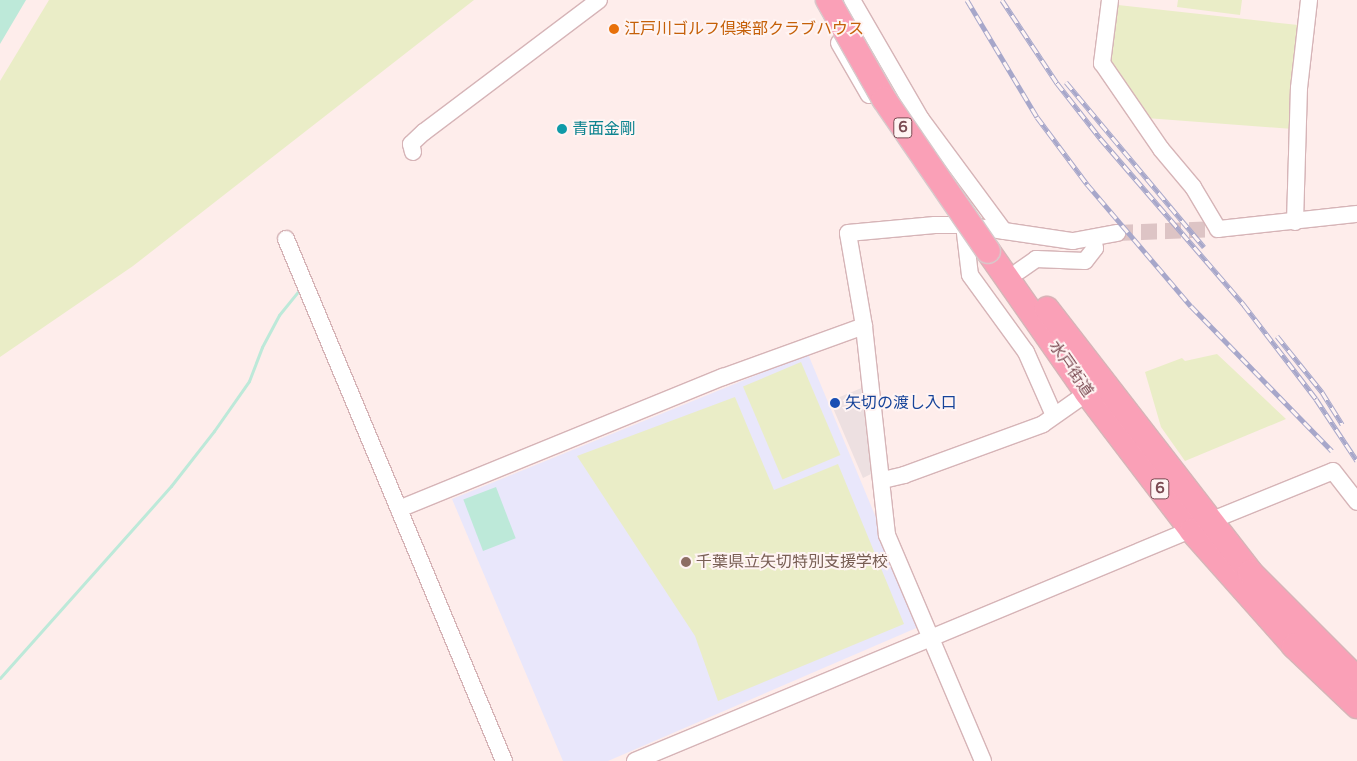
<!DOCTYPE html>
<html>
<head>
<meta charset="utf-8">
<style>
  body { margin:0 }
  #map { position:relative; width:1357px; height:761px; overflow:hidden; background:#feedeb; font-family:"Varela Round","Noto Sans JP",sans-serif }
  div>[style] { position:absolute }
  .industrial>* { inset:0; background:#ede0e1 }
  .education>* { inset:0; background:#e9e7fb }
  .green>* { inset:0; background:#eaedc7; transform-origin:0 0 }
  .water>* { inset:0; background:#bde9d9; transform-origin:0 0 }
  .stream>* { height:3px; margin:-1.5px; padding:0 1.5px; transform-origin:1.5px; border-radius:1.5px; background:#bde9d9 }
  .minor-tunnel>* { height:16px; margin-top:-8px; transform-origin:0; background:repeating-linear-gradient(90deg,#ddc4c5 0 16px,transparent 0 24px) }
  .roads { filter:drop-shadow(1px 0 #d6b4b7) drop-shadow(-1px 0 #d6b4b7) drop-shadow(0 1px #d6b4b7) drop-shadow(0 -1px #d6b4b7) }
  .minor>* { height:16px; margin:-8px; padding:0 8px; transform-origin:8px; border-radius:8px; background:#fff }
  .highway>* { height:24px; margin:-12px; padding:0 12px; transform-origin:12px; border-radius:12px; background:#faa0b7 }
  .rail>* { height:5px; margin-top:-2.5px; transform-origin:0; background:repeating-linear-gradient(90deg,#fff4f3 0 9px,#a7a7ca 0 18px); box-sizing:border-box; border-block:1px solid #a7a7ca }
  .bridges { filter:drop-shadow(1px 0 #d7c9cb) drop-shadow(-1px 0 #d7c9cb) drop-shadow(0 1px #d7c9cb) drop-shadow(0 -1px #d7c9cb) }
  .highway-bridge>* { height:24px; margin:-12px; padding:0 12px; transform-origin:12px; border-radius:12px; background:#faa0b7 }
  .dots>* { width:14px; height:14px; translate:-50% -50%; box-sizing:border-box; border:2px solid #fff4f3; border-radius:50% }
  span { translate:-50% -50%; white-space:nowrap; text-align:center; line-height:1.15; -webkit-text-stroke:4px #fff4f3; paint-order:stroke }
  .shield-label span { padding:1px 4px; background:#fff4f3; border:1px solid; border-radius:4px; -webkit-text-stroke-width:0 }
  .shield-label { font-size:15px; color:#7b4b53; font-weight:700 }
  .food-label { font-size:16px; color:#c56008 }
  .left { translate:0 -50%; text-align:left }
  .culture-label { font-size:16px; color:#0d838f }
  .street-label { font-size:16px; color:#7b4b53 }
  .transit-label { font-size:16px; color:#164399 }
  .education-label { font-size:16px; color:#785e54 }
</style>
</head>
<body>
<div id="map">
  <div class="industrial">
    <div style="clip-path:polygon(864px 387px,875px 472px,863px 478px,830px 401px)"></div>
  </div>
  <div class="education">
    <div style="clip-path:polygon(808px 354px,921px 626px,608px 761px,563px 761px,452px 499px)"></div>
  </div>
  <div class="green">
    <div style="clip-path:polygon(49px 0,474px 0,133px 266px,0 357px,0 81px)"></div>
    <div style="clip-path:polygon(1178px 0,1242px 0,1240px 15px,1177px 7px)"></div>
    <div style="clip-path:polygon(1118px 5px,1298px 25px,1293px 129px,1146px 118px,1111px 62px)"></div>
    <div style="clip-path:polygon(1217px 354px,1286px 419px,1185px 461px,1161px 427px,1145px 372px,1182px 358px,1185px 361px)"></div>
    <div style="left:801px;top:362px;width:101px;height:63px;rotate:67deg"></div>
    <div style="clip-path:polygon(735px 397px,774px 490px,838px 464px,904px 624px,718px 701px,695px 636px,577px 456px)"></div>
  </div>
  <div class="water">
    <div style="clip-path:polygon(0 0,26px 0,0 44px)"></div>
    <div style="left:496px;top:487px;width:55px;height:35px;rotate:69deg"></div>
  </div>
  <div class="stream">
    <div style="left:0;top:678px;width:257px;rotate:-48.3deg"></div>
    <div style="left:171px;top:486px;width:70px;rotate:-52deg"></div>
    <div style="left:214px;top:431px;width:61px;rotate:-55deg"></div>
    <div style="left:249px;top:381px;width:36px;rotate:-69deg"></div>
    <div style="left:262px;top:347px;width:36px;rotate:-62deg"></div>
    <div style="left:279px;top:315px;width:33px;rotate:-51deg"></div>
  </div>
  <div class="minor-tunnel">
    <div style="left:1117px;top:233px;width:101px;rotate:-2.3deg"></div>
  </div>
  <div class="roads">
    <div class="minor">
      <div style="left:852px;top:0;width:138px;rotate:59.9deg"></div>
      <div style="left:921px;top:119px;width:139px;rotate:53.5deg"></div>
      <div style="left:1110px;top:0;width:64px;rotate:97.2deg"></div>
      <div style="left:1102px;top:63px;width:104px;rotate:55.5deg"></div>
      <div style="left:1161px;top:149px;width:50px;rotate:49.9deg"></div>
      <div style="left:1193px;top:187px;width:49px;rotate:59.2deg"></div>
      <div style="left:1218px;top:229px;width:140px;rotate:-6.2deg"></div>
      <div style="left:839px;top:43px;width:60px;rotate:60deg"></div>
      <div style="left:413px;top:152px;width:8px;rotate:-104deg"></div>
      <div style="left:411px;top:144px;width:18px;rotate:-43deg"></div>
      <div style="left:424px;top:132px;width:219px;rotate:-37deg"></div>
      <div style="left:1295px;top:222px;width:134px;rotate:-88.3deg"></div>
      <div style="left:1299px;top:88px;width:89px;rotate:-83.5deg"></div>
      <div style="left:964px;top:225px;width:50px;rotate:83.2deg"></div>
      <div style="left:970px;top:275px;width:95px;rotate:54deg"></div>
      <div style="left:1026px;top:352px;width:64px;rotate:66.2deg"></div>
      <div style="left:286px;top:239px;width:566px;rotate:67.33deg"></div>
      <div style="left:1019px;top:271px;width:21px;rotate:-35deg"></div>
      <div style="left:1036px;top:259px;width:49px;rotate:2.3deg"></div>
      <div style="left:1085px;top:261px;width:16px;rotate:-52deg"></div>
      <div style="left:1095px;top:248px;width:10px;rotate:-101deg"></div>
      <div style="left:883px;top:480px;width:22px;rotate:-13deg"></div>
      <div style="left:904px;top:475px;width:148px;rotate:-20.1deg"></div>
      <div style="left:1043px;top:424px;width:54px;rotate:-35.2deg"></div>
      <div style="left:399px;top:509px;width:350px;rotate:-22.2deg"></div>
      <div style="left:723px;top:377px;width:150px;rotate:-19.9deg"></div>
      <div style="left:1215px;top:519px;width:127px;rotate:-22.1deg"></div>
      <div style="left:1333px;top:471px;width:39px;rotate:52deg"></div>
      <div style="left:635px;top:761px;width:594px;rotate:-22.59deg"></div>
      <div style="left:983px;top:761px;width:246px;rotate:-113deg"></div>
      <div style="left:887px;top:535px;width:210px;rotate:-96.3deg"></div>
      <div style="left:864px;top:326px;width:94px;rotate:-99.8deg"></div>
      <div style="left:848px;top:233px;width:87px;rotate:-5.3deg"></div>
      <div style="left:935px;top:225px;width:29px"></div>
      <div style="left:964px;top:225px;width:110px;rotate:8.4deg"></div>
      <div style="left:1073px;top:241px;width:45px;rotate:-10.3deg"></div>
    </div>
    <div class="highway">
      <div style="left:988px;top:251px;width:173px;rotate:55.1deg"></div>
      <div style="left:1087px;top:393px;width:173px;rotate:52.7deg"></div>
      <div style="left:1192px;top:531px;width:154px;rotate:48.4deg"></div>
      <div style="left:1294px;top:646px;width:87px;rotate:43.6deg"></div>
      <div style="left:1047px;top:309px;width:332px;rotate:52.3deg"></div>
      <div style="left:1250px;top:572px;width:151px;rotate:45deg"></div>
    </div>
  </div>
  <div class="rail">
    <div style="left:967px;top:0;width:136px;rotate:59.1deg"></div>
    <div style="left:1037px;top:117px;width:84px;rotate:53.3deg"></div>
    <div style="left:1087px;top:184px;width:160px;rotate:49.6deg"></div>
    <div style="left:1191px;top:306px;width:202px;rotate:45.8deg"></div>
    <div style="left:1002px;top:0;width:100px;rotate:56.5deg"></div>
    <div style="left:1057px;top:83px;width:70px;rotate:52deg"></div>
    <div style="left:1100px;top:138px;width:221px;rotate:49.2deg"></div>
    <div style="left:1244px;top:305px;width:118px;rotate:52.5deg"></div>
    <div style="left:1316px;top:399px;width:74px;rotate:56.5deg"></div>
    <div style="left:1066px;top:82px;width:215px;rotate:50.1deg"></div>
    <div style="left:1277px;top:336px;width:72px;rotate:51.2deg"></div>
    <div style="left:1322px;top:392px;width:38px;rotate:58deg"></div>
  </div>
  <div class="bridges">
    <div class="highway-bridge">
      <div style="left:828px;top:0;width:114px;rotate:60.5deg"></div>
      <div style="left:884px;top:99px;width:184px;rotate:55.6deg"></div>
    </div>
  </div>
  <div class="dots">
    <div style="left:614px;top:29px;background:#e8710a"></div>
    <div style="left:562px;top:129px;background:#0f9aa8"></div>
    <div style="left:835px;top:403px;background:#1a4fb4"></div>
    <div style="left:686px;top:562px;background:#8d6e63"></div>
  </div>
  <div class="shield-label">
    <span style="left:903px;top:128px">6</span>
    <span style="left:1160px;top:489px">6</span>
  </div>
  <div class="food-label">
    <span class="left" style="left:624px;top:29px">江戸川ゴルフ倶楽部クラブハウス</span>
  </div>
  <div class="culture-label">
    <span class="left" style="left:572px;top:129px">青面金剛</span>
  </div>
  <div class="street-label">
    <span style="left:1071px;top:369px;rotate:55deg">水戸街道</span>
  </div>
  <div class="transit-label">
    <span class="left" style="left:845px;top:403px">矢切の渡し入口</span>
  </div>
  <div class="education-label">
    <span class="left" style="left:696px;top:562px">千葉県立矢切特別支援学校</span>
  </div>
</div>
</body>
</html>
